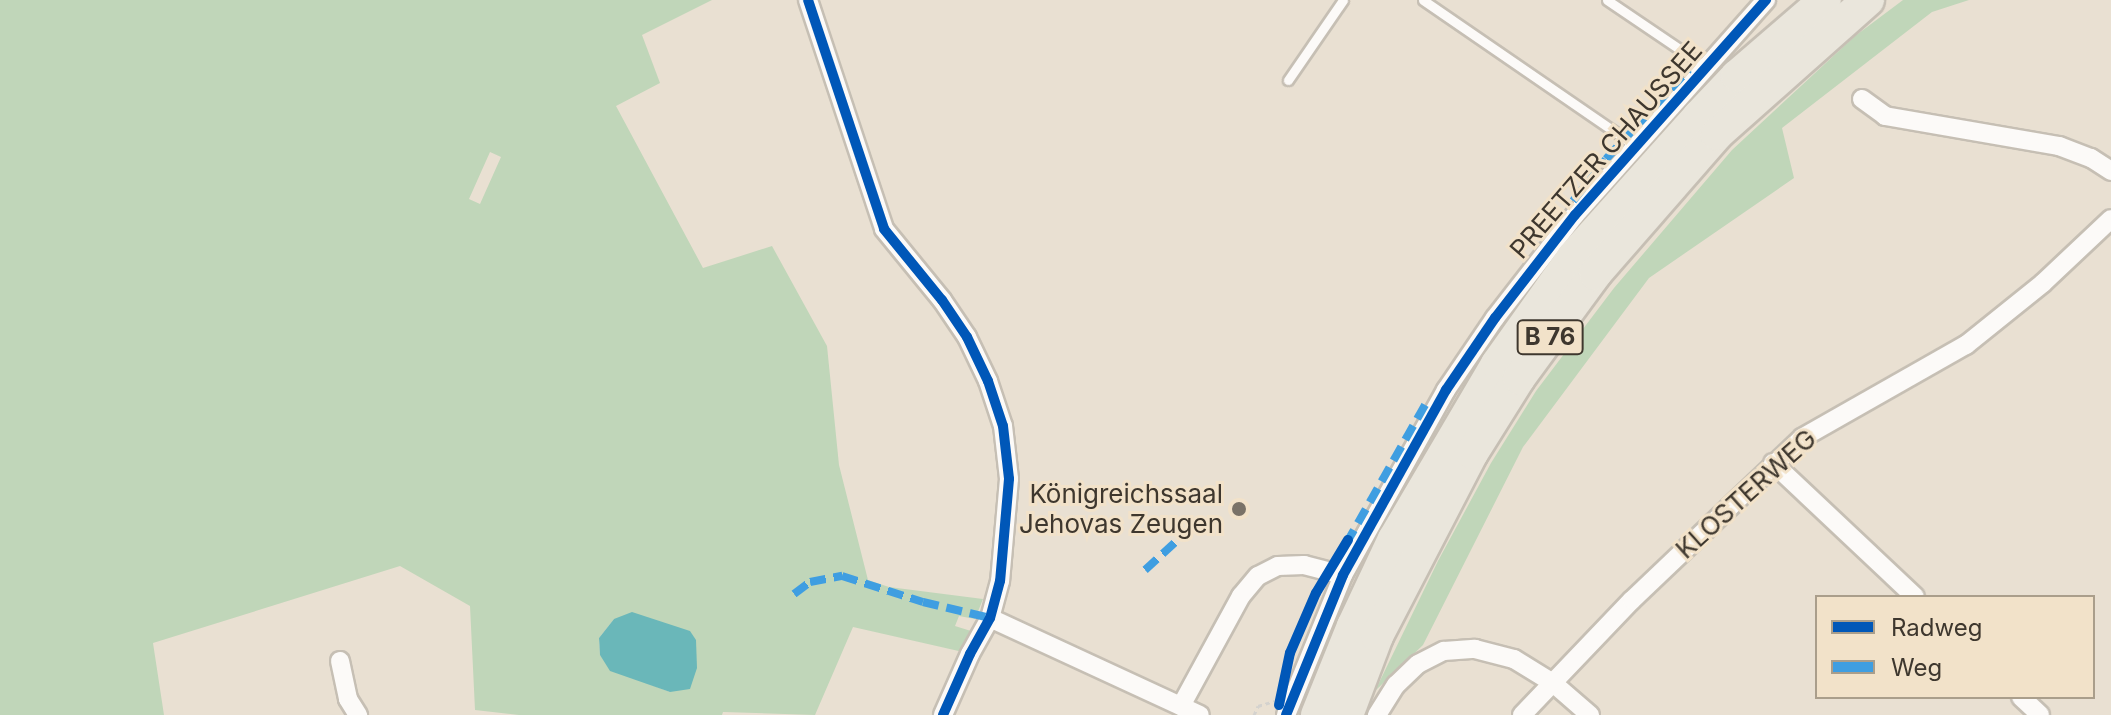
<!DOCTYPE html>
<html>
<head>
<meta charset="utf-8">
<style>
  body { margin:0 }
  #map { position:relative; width:2111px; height:715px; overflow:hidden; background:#e9e0d2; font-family:Inter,sans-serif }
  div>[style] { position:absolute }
  .green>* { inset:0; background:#c0d6b9 }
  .water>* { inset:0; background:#6ab7b9 }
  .path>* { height:3px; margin-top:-1.5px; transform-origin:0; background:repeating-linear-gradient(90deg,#d4d2ce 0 4px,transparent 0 8px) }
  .roads { filter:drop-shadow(2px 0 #c6bfb4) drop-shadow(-2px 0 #c6bfb4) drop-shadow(0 2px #c6bfb4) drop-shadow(0 -2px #c6bfb4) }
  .service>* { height:9px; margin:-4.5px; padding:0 4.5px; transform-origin:4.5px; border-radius:4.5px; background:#fcfaf8 }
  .minor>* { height:18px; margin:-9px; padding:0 9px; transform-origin:9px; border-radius:9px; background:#fcfaf8 }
  .trunk>* { height:32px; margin:-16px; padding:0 16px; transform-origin:16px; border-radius:16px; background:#eae6dc }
  .quiet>* { height:8px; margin-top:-4px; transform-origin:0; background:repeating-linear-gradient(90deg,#3f9ee1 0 16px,transparent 0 24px) }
  .cycleway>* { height:10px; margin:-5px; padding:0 5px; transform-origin:5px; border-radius:5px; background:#0057b8 }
  .dots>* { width:22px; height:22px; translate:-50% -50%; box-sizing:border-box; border:4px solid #f2e2c9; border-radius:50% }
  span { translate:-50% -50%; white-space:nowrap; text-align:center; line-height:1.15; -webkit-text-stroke:6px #f2e2c9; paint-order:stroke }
  .shield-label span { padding:2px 6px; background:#f2e2c9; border:2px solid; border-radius:6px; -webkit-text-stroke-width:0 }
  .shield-label { font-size:24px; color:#3e372e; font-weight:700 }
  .street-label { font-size:26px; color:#3e372e }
  .poi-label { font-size:26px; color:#3e372e }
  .right { translate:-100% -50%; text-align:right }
  .legend { position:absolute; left:1815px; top:595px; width:280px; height:104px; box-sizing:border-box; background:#f2e2c9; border:2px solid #aa9e8b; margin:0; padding:10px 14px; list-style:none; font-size:24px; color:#3e372e }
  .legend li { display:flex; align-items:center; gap:16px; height:40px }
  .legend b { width:40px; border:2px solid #aa9e8b }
</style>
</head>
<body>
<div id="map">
  <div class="green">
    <div style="clip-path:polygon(evenodd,0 0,712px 0,642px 35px,660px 83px,616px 106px,703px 268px,772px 246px,827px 346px,839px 465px,868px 580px,889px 587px,983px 599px,975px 619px,959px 616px,955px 626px,971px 631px,963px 652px,853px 627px,815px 715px,723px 712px,722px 715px,519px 715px,475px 710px,470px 606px,400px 566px,153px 643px,164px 715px,0 715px,0 0,490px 152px,501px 157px,480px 204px,469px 199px,490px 152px,0 0,614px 619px,670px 692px,649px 684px,600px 655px,599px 638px,614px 619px)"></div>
    <div style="clip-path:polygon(1903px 0,1969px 0,1932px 12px,1782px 128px,1794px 178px,1649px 278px,1523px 447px,1423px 645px,1375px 691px,1438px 561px,1491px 463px,1536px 391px,1614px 288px,1732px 150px,1855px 36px)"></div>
  </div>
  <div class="water">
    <div style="clip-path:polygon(632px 612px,690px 631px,696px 640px,697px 668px,690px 689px,670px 692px,610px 671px,600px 655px,599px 638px,614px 619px)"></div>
  </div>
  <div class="path">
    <div style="left:1254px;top:715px;width:10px;rotate:-66deg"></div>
    <div style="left:1258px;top:706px;width:17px;rotate:-17deg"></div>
  </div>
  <div class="roads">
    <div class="service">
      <div style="left:1423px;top:0;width:256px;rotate:34.5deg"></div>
      <div style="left:1607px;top:0;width:120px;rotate:34.1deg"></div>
      <div style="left:1288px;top:80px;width:97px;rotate:-55.5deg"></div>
    </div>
    <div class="minor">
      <div style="left:808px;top:0;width:241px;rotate:71.6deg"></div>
      <div style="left:884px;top:229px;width:92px;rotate:50.8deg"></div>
      <div style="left:942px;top:300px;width:45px;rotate:56deg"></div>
      <div style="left:967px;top:337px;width:49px;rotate:64.5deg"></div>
      <div style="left:988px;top:381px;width:47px;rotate:71.6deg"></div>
      <div style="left:1003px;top:426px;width:53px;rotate:83.5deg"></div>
      <div style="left:1009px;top:479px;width:102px;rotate:95deg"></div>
      <div style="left:1000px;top:581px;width:38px;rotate:105deg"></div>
      <div style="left:990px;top:618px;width:41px;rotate:119.1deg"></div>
      <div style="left:970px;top:654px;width:67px;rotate:113.9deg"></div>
      <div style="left:1862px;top:99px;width:29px;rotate:36deg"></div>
      <div style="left:1885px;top:116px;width:177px;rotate:9.8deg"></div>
      <div style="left:2059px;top:146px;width:34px;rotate:21deg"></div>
      <div style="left:2091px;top:158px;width:24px;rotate:33deg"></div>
      <div style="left:1773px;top:463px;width:195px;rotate:43.3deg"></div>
      <div style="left:990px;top:618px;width:231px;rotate:24.8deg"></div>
      <div style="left:340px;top:661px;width:39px;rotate:78deg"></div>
      <div style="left:348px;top:699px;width:19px;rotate:58deg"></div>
      <div style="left:2021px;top:697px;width:26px;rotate:43deg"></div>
      <div style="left:1181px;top:706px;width:125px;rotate:-61.4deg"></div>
      <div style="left:1241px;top:596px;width:26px;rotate:-50deg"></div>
      <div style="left:1258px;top:576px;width:22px;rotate:-27deg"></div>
      <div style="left:1278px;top:566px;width:26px;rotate:-2deg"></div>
      <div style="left:1304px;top:565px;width:40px;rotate:14.4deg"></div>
      <div style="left:1286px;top:715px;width:151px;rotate:-67.8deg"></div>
      <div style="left:1343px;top:575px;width:212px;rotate:-60.9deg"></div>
      <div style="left:1446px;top:390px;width:87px;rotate:-55.8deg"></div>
      <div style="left:1495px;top:318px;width:130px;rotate:-52.2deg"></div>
      <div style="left:1575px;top:215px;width:288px;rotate:-48.4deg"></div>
      <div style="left:1377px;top:715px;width:36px;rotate:-58deg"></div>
      <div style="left:1396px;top:685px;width:30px;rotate:-44deg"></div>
      <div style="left:1418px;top:664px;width:29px;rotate:-27deg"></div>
      <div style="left:1444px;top:651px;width:31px;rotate:-4deg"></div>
      <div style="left:1475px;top:649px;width:40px;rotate:14.4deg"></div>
      <div style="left:1514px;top:659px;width:46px;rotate:31.6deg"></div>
      <div style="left:1553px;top:683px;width:49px;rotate:40.9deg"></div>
      <div style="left:1522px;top:715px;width:159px;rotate:-46.3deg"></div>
      <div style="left:1632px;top:600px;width:235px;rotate:-43.6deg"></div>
      <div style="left:1802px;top:438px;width:189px;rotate:-29.6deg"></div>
      <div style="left:1966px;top:345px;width:99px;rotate:-38.8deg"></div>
      <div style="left:2043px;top:283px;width:93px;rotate:-43.3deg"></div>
    </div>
    <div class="trunk">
      <div style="left:1317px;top:715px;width:96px;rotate:-68deg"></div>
      <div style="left:1353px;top:626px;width:96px;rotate:-64.8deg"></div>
      <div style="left:1394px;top:539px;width:203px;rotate:-59.5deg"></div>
      <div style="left:1497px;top:364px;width:131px;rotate:-54.6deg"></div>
      <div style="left:1573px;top:257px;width:189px;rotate:-48.2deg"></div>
      <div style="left:1699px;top:116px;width:55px;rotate:-46.5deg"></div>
      <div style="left:1737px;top:76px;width:116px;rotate:-40.8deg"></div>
      <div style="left:1347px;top:715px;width:85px;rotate:-69.2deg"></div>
      <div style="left:1377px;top:636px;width:206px;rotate:-62.6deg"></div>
      <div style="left:1472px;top:453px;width:89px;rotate:-57.9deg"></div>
      <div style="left:1519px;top:378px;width:129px;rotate:-53.8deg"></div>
      <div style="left:1595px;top:274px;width:186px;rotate:-48.9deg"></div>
      <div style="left:1717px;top:134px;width:202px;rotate:-41.6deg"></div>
    </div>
  </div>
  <div class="quiet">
    <div style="left:1573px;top:201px;width:53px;rotate:-51.8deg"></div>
    <div style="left:1606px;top:159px;width:122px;rotate:-47.3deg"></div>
    <div style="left:1346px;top:544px;width:168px;rotate:-60.4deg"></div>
    <div style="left:1145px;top:570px;width:68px;rotate:-42.6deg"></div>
    <div style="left:794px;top:594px;width:20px;rotate:-37deg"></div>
    <div style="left:810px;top:582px;width:33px;rotate:-11deg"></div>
    <div style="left:842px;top:576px;width:85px;rotate:17.8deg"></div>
    <div style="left:923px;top:602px;width:69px;rotate:13.4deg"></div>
  </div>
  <div class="cycleway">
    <div style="left:808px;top:0;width:241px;rotate:71.6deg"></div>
    <div style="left:884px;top:229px;width:92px;rotate:50.8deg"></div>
    <div style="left:942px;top:300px;width:45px;rotate:56deg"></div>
    <div style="left:967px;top:337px;width:49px;rotate:64.5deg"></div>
    <div style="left:988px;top:381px;width:47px;rotate:71.6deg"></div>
    <div style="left:1003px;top:426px;width:53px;rotate:83.5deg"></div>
    <div style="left:1009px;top:479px;width:102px;rotate:95deg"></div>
    <div style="left:1000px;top:581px;width:38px;rotate:105deg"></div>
    <div style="left:990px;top:618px;width:41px;rotate:119.1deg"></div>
    <div style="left:970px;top:654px;width:67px;rotate:113.9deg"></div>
    <div style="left:1279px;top:705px;width:53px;rotate:-78.1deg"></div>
    <div style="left:1290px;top:653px;width:65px;rotate:-66.6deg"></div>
    <div style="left:1316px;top:593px;width:62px;rotate:-58.9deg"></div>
    <div style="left:1286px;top:715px;width:151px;rotate:-67.8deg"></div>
    <div style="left:1343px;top:575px;width:212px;rotate:-60.9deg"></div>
    <div style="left:1446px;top:390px;width:87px;rotate:-55.8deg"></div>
    <div style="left:1495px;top:318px;width:130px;rotate:-52.2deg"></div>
    <div style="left:1575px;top:215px;width:288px;rotate:-48.4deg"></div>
  </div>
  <div class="dots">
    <div style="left:1239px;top:509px;background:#7a7267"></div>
  </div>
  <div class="shield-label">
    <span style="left:1550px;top:337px">B 76</span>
  </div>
  <div class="street-label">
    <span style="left:1606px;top:150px;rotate:-49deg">PREETZER CHAUSSEE</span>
    <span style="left:1746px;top:494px;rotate:-42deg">KLOSTERWEG</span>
  </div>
  <div class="poi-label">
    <span class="right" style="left:1223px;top:509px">Königreichssaal<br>Jehovas Zeugen</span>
  </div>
  <ul class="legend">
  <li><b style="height:10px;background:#0057b8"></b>Radweg</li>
  <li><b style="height:10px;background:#3f9ee1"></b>Weg</li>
  </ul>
</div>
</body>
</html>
